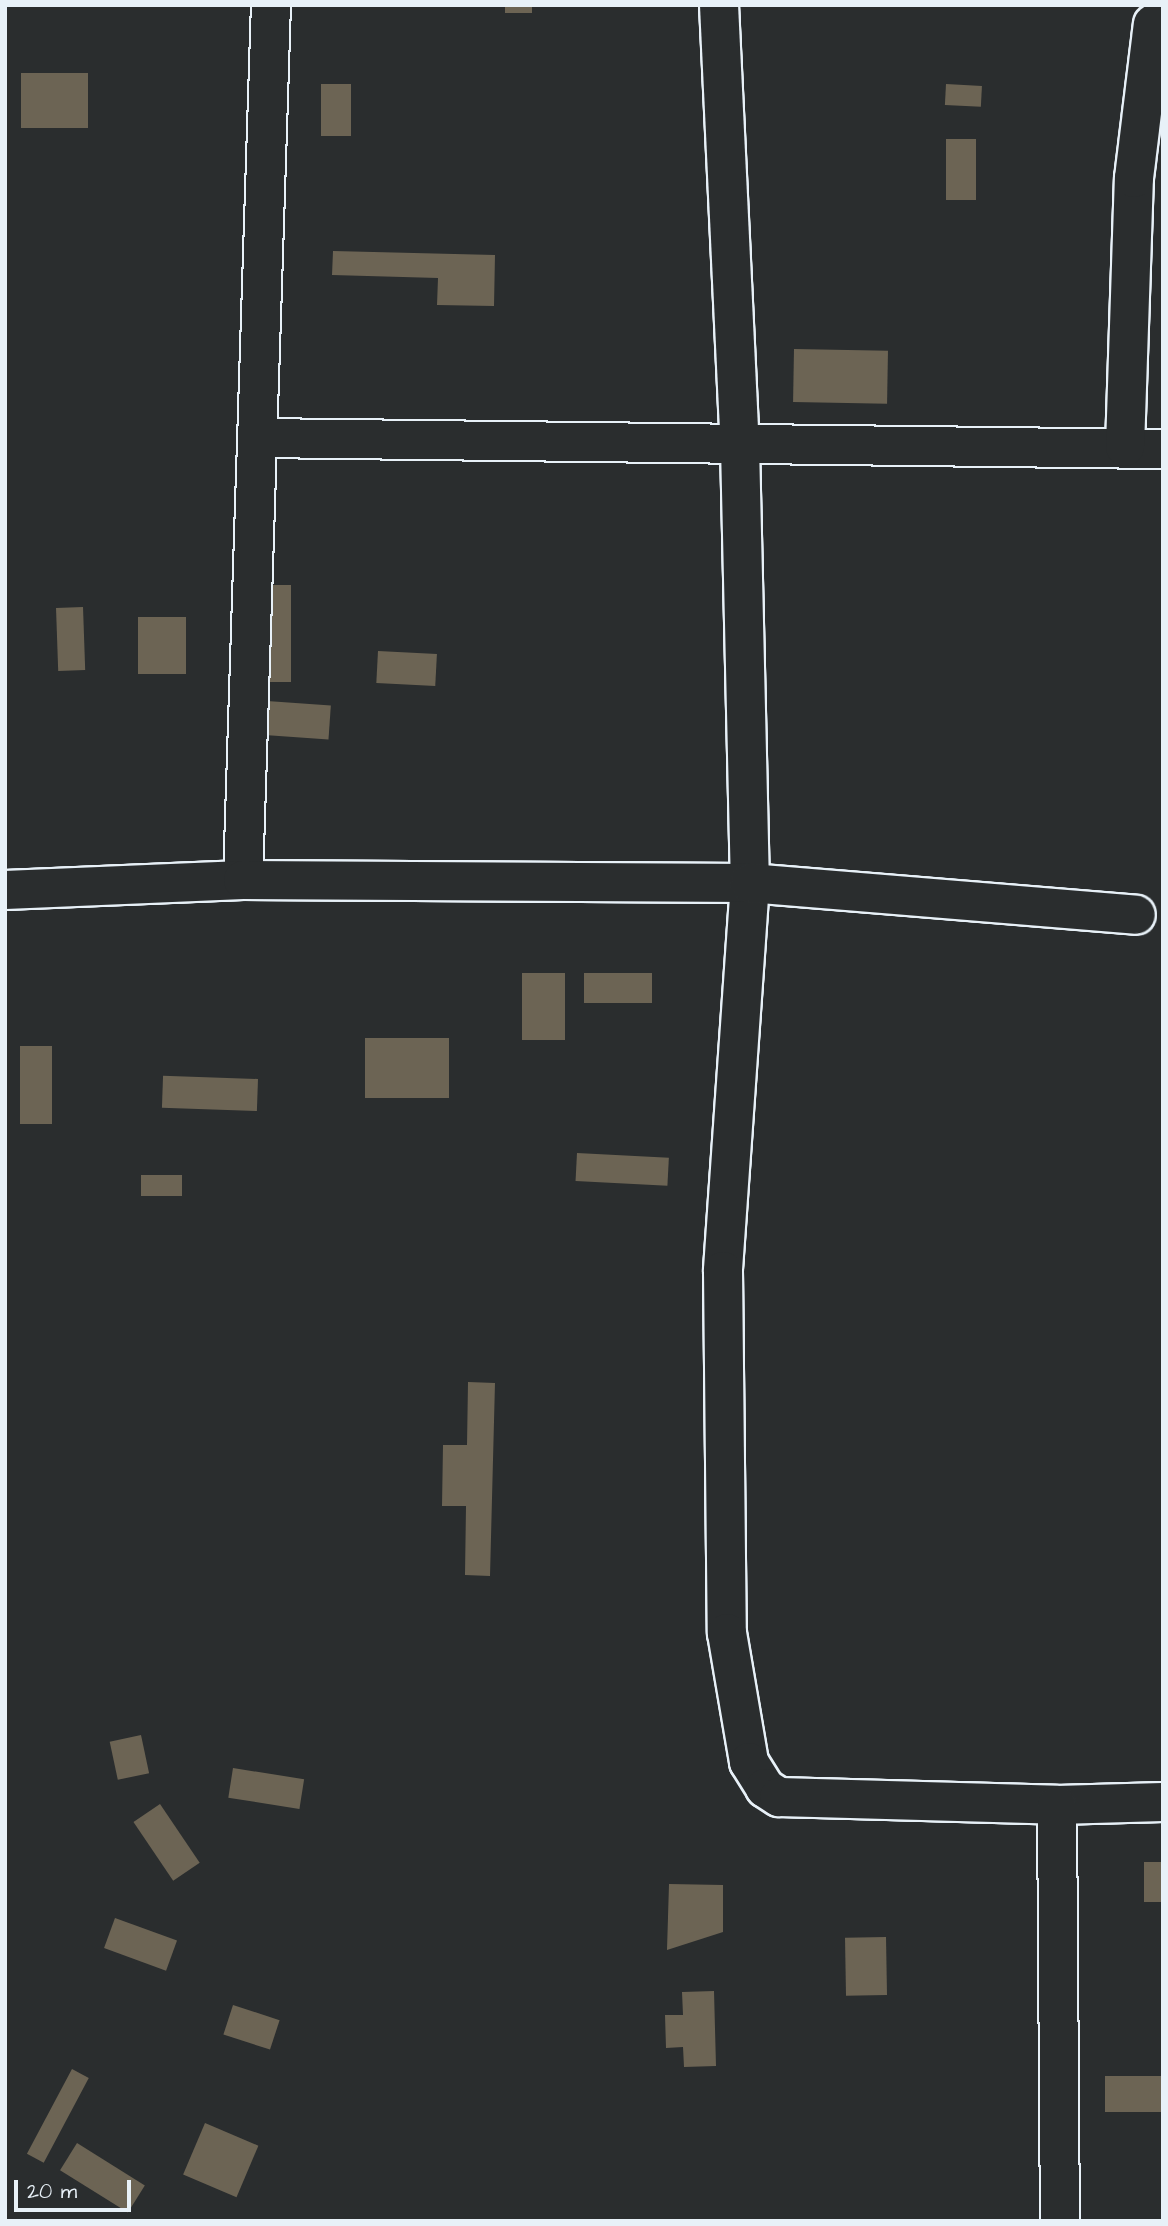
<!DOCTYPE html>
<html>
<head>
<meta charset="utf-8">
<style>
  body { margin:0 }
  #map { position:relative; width:1168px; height:2226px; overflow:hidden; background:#2a2d2e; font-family:"Architects Daughter",sans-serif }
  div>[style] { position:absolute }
  .building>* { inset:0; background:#6c6454; transform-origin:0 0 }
  .roads { filter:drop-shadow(2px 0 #e8f1f8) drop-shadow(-2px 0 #e8f1f8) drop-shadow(0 2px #e8f1f8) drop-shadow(0 -2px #e8f1f8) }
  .minor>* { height:38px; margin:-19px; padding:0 19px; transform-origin:19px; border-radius:19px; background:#2a2d2e }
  span { translate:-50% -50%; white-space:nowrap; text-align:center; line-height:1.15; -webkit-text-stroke:6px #2a2d2e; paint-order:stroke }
  .frame { position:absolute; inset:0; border:7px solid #e8f1f8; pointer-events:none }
  .scale { position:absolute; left:14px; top:2180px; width:117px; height:32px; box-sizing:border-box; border:4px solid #e8f1f8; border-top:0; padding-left:9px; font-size:21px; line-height:24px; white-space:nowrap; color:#e8f1f8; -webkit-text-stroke:5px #2a2d2e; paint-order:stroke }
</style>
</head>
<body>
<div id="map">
  <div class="building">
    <div style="left:505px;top:5px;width:27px;height:8px"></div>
    <div style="left:21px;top:73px;width:67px;height:55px"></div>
    <div style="left:321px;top:84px;width:30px;height:52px"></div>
    <div style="left:946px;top:84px;width:36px;height:21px;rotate:3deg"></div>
    <div style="left:946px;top:139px;width:30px;height:61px"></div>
    <div style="clip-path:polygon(333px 251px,495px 255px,494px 306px,437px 305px,438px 278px,332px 275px)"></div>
    <div style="left:794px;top:349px;width:94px;height:53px;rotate:1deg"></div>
    <div style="left:267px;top:585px;width:24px;height:97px"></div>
    <div style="left:83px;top:607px;width:63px;height:27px;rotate:88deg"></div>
    <div style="left:138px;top:617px;width:48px;height:57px"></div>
    <div style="left:378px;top:651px;width:59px;height:32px;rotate:3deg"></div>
    <div style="left:267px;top:701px;width:64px;height:34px;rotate:4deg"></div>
    <div style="left:522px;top:973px;width:43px;height:67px"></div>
    <div style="left:652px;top:973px;width:30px;height:68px;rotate:90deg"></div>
    <div style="left:365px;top:1038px;width:84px;height:60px"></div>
    <div style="left:20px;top:1046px;width:32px;height:78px"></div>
    <div style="left:258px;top:1079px;width:32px;height:95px;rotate:92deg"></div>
    <div style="left:577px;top:1153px;width:92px;height:28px;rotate:3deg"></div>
    <div style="left:141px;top:1175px;width:41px;height:21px"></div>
    <div style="clip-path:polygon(468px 1382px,495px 1383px,490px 1576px,465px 1575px,466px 1506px,442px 1506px,443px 1445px,467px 1445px)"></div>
    <div style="left:141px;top:1735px;width:39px;height:32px;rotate:78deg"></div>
    <div style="left:233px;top:1768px;width:72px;height:30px;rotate:9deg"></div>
    <div style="left:160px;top:1804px;width:71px;height:32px;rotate:56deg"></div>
    <div style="left:1163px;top:1862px;width:40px;height:19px;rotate:90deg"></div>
    <div style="clip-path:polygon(669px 1884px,723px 1885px,723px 1932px,667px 1950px)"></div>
    <div style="left:115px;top:1918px;width:66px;height:32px;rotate:20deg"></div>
    <div style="left:886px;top:1937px;width:58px;height:41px;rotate:89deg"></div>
    <div style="clip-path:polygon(714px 1991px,716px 2066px,684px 2067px,683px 2047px,666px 2048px,665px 2015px,683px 2015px,682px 1992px)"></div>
    <div style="left:233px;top:2005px;width:49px;height:31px;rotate:18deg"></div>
    <div style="left:72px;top:2069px;width:19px;height:96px;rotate:28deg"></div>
    <div style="left:1163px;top:2076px;width:36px;height:58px;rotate:90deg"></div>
    <div style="left:205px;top:2123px;width:58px;height:56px;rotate:23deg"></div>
    <div style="left:77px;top:2143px;width:80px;height:32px;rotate:32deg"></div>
  </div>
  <div class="roads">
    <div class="minor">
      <div style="left:719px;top:5px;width:441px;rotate:87.3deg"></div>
      <div style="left:740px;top:446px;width:437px;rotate:88.7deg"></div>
      <div style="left:750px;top:883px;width:389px;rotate:94deg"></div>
      <div style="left:723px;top:1271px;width:362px;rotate:89.4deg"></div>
      <div style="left:727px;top:1633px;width:131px;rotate:80.3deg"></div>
      <div style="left:749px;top:1762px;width:31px;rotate:58deg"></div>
      <div style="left:765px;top:1788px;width:17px;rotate:33deg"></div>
      <div style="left:779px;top:1797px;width:278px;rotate:1.6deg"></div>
      <div style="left:1057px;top:1805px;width:106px;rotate:-1.6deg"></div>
      <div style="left:259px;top:438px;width:904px;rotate:0.7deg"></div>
      <div style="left:1125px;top:447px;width:269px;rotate:-88.1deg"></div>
      <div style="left:1134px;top:178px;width:155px;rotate:-83deg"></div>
      <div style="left:243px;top:880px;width:875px;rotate:-88.17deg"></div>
      <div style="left:5px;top:890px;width:238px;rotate:-2.4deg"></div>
      <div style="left:243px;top:880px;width:507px;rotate:0.34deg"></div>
      <div style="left:750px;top:883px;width:387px;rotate:4.7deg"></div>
      <div style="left:1057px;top:1805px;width:416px;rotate:89.6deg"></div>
    </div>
  </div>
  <div class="frame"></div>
  <div class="scale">20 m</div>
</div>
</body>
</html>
